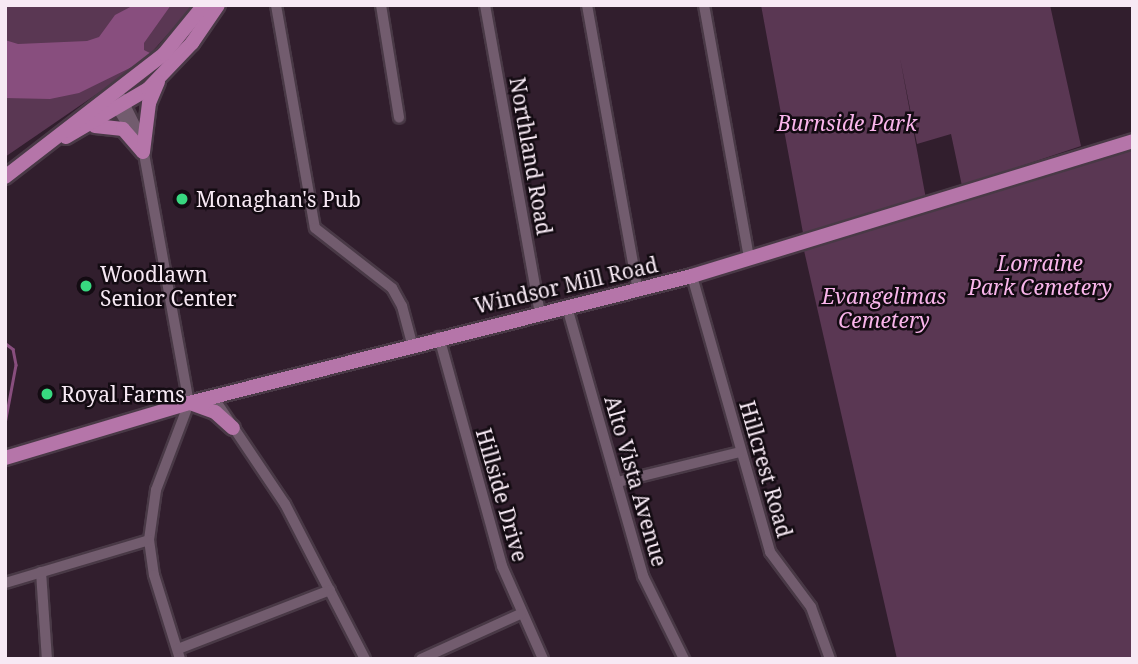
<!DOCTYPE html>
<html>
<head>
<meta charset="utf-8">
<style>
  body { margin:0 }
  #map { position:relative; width:1138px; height:664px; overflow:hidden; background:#311e2d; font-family:"Noto Serif",serif }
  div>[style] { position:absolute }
  .green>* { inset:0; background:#5a3753 }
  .water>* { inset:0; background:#884e7e }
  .stream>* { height:2.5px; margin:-1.25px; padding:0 1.25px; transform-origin:1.25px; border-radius:1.25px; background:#884e7e }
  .roads { filter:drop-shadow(2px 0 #493946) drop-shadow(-2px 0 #493946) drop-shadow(0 2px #493946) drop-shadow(0 -2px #493946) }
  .minor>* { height:10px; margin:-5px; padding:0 5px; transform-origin:5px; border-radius:5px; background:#725c6e }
  .major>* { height:14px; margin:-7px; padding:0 7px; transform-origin:7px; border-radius:7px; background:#b575a9 }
  .dots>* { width:19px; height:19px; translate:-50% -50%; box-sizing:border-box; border:4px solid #130b12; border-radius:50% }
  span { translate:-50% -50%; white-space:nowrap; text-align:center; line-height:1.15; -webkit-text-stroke:5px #130b12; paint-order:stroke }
  .park-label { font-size:21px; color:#f9b5eb; font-style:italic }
  .street-label { font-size:21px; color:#f7e9f4 }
  .poi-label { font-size:21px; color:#f7e9f4 }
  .left { translate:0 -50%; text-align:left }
  .frame { position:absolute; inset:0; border:7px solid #f7e9f4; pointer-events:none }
</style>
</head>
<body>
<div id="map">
  <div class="green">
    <div style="clip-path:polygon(5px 5px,194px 5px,142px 63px,5px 157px)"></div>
    <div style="clip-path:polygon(761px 5px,1050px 5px,1081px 146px,962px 186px,951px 134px,917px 144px,900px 58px,926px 199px,803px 233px)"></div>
    <div style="clip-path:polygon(1133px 146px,1133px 659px,897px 659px,803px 246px)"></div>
  </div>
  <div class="water">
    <div style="clip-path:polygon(134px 5px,171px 5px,144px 43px,144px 50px,150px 53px,140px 63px,79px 93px,50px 99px,5px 98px,5px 40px,18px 44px,87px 41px,99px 37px,115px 15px)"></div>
  </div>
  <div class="stream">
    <div style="left:5px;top:343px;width:10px;rotate:37deg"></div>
    <div style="left:13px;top:349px;width:16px;rotate:79deg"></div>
    <div style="left:16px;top:365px;width:60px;rotate:100.6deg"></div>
  </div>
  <div class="roads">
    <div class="minor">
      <div style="left:276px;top:5px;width:226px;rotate:80.1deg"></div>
      <div style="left:315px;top:228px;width:98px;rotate:37.9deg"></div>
      <div style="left:392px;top:288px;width:21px;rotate:61deg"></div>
      <div style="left:402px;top:306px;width:39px;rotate:75deg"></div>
      <div style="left:381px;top:5px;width:114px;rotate:80.9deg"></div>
      <div style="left:485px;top:5px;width:313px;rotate:79.9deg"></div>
      <div style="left:587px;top:5px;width:291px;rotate:79.9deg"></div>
      <div style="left:704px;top:5px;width:257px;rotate:79.9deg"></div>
      <div style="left:121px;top:97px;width:45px;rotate:63.4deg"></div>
      <div style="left:141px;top:137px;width:270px;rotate:79.8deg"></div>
      <div style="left:189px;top:403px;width:93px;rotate:110.8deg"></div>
      <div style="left:156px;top:490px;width:50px;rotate:98deg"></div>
      <div style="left:149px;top:540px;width:35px;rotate:82deg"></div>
      <div style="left:154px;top:575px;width:88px;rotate:72.8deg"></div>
      <div style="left:114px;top:103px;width:36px;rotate:58deg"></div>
      <div style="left:692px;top:276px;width:287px;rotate:74.2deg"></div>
      <div style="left:770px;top:552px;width:69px;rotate:53.3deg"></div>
      <div style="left:811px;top:607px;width:55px;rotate:69.9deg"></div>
      <div style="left:567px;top:307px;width:280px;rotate:74.2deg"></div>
      <div style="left:643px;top:576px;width:93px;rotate:63.7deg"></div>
      <div style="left:439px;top:337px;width:238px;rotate:74.6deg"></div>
      <div style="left:502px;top:566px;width:102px;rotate:66.2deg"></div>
      <div style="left:213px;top:397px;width:129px;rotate:56.1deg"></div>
      <div style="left:285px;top:504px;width:174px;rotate:62.7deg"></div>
      <div style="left:618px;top:482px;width:126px;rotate:-13.8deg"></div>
      <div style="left:41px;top:572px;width:87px;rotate:86.1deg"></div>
      <div style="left:5px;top:583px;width:150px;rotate:-16.6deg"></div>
      <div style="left:178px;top:649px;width:163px;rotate:-21.2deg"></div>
      <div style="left:421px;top:659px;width:109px;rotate:-24.4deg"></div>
    </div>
    <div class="major">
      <div style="left:95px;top:126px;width:28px;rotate:6deg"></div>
      <div style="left:123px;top:129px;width:30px;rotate:49deg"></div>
      <div style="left:66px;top:137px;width:95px;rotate:-30.3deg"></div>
      <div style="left:148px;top:89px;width:64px;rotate:-46.3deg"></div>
      <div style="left:192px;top:43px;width:46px;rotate:-55.6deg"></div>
      <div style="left:143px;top:152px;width:49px;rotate:-83deg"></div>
      <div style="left:149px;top:103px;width:23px;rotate:-67deg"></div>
      <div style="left:5px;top:177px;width:201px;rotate:-37.7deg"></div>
      <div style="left:164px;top:54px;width:63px;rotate:-50.8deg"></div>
      <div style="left:190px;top:403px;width:27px;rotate:20deg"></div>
      <div style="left:215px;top:412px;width:24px;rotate:42deg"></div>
      <div style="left:5px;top:458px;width:192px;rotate:-16.6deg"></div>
      <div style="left:189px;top:403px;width:519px;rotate:-14.17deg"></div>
      <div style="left:692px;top:276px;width:461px;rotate:-17deg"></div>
    </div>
  </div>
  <div class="dots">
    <div style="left:182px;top:199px;background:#38d880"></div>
    <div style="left:86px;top:286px;background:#38d880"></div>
    <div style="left:47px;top:394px;background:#38d880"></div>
  </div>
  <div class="park-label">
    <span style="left:847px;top:123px">Burnside Park</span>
    <span style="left:1040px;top:275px">Lorraine<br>Park Cemetery</span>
    <span style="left:884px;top:308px">Evangelimas<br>Cemetery</span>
  </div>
  <div class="street-label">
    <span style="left:531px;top:156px;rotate:80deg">Northland Road</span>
    <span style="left:566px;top:285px;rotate:-13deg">Windsor Mill Road</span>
    <span style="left:766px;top:469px;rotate:74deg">Hillcrest Road</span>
    <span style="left:636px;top:481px;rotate:74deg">Alto Vista Avenue</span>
    <span style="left:502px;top:495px;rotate:74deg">Hillside Drive</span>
  </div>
  <div class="poi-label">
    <span class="left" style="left:196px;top:199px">Monaghan's Pub</span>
    <span class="left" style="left:100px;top:286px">Woodlawn<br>Senior Center</span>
    <span class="left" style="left:61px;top:394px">Royal Farms</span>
  </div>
  <div class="frame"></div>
</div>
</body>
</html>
